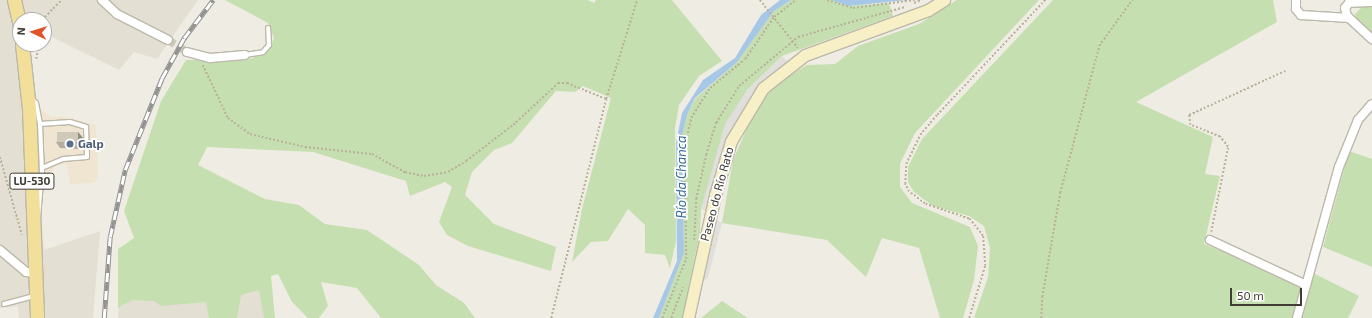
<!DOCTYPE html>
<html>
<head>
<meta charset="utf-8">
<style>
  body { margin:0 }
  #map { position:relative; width:1372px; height:318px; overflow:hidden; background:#efede3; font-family:"Exo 2",sans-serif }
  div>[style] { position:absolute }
  .residential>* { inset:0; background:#e3dfd2 }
  .commercial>* { inset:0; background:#f0e5d0 }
  .green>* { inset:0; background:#c6dfb0 }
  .parking>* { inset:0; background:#e0dfdb }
  .water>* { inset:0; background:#a6c7e6 }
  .street-tunnel>* { height:8px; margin-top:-4px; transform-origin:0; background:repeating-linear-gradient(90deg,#cccac0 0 8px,transparent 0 12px) }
  .path>* { height:1.5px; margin-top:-0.75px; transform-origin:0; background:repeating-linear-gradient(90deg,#b9b19a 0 2px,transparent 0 4px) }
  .roads { filter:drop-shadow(1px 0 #bcb8aa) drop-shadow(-1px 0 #bcb8aa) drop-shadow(0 1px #bcb8aa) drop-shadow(0 -1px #bcb8aa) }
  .lane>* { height:4px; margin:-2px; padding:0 2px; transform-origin:2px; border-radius:2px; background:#fff }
  .street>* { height:8px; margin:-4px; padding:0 4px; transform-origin:4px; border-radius:4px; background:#fff }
  .secondary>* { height:11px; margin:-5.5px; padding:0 5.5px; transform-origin:5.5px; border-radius:5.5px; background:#f7efc5 }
  .primary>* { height:13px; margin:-6.5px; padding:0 6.5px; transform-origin:6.5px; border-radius:6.5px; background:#f2e09a }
  .rail>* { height:4.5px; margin-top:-2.25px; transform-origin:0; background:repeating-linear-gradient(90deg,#fff 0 9px,#929292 0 18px); box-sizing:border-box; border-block:1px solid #929292 }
  .wall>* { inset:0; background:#b2ada0 }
  .shaded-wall>* { inset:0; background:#918d82 }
  .building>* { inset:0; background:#cfc9ba; transform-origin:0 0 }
  .dots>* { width:11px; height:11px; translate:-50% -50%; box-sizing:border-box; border:2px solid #fff; border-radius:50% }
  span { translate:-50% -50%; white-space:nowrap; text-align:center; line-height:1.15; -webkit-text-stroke:3.5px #fff; paint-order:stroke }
  .shield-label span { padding:1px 3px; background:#fff; border:1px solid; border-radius:3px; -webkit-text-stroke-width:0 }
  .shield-label { font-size:11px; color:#403d34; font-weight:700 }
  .service-label { font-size:12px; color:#4e5e75; font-weight:700 }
  .left { translate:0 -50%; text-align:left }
  .street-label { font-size:12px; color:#403d34 }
  .water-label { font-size:13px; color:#3b6d9f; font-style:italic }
  .north { position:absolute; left:12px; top:12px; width:40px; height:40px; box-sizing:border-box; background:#fff; border:1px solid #b3b1ae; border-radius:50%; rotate:274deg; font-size:11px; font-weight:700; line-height:16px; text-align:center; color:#403d34 }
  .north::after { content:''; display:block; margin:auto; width:14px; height:18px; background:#e0542a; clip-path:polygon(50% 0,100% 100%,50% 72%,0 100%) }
  .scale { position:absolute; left:1230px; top:288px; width:72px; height:18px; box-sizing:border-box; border:2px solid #403d34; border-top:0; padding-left:5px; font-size:12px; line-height:14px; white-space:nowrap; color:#403d34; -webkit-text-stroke:3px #fff; paint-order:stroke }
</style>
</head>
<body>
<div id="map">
  <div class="residential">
    <div style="clip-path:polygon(0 0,198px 0,157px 59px,134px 52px,119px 70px,44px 33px,44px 20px,20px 20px,20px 44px,30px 44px,44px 250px,100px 231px,93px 318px,19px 318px,18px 306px,0 308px)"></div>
    <div style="clip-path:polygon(259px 283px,264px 318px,118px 318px,119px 300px)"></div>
  </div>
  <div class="commercial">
    <div style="clip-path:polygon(41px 109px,50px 117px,66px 117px,96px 125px,98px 178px,94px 183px,70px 184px,67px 164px,57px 165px,45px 179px)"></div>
  </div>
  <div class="green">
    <div style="clip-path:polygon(225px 0,588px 0,594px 3px,596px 0,672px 0,722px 61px,699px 76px,679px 105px,675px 128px,676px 241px,670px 268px,665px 255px,645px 253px,645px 225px,628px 209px,608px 241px,591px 242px,572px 262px,582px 209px,611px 98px,583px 86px,575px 92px,556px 91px,512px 143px,494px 150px,472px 172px,465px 195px,494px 224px,556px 247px,551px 271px,468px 246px,447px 235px,439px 222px,452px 187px,445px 182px,410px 196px,406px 181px,313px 152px,207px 147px,198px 165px,265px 199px,299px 205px,325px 224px,367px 230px,419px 265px,436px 285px,464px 303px,475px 318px,381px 318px,357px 288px,321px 282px,328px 306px,319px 318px,308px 318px,292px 302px,278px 274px,271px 276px,275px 318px,264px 318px,259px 290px,241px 295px,237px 318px,209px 318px,206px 302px,161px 306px,154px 301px,132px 300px,118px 308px,118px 249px,134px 238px,124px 211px,161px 101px,186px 60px,247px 60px,268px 52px,274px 38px,268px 23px)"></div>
    <div style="clip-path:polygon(791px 0,831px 0,849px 6px,889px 3px,893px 16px,782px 56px,747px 90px,701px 209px,700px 233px,682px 318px,659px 318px,684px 253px,682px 136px,687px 115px,695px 99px,737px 62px,774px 11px)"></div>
    <div style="clip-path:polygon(957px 0,1039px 0,915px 133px,900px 164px,900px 187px,912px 203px,970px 227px,978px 246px,974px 280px,963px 318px,940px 318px,919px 248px,882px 238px,866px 277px,827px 240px,722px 223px,733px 160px,753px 115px,776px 84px,807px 65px,835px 64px,858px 46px,919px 24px)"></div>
    <div style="clip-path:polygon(1053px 0,1273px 0,1277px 22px,1136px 102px,1213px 137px,1205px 174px,1220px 176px,1204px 244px,1257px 265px,1301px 288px,1292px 318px,974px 318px,988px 277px,990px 248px,984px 226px,969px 216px,933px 206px,914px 192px,908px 182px,908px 167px,922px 139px)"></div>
    <div style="clip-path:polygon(1362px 7px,1372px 7px,1372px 34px,1357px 22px,1355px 14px)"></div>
    <div style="clip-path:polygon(1349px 151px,1372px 159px,1372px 267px,1323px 247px)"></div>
    <div style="clip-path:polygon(1313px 273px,1359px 296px,1348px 318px,1299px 318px)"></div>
    <div style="clip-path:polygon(722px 301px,748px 318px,701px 318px)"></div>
  </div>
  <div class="parking">
    <div style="clip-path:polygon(782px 56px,791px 64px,746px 112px,711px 213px,701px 209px,725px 124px,747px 90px)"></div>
    <div style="clip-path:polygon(710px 216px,722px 223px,708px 278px,695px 286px)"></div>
  </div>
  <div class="water">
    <div style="clip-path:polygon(780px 0,791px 0,774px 11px,737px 62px,695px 98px,687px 115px,682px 136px,684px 253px,659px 318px,653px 318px,677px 261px,676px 143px,682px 113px,703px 80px,735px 58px,761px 15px)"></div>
    <div style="clip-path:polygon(831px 0,907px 0,849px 6px)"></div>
  </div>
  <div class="street-tunnel">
    <div style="left:168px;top:40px;width:22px;rotate:32deg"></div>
  </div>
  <div class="path">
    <div style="left:760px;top:0;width:61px;rotate:51.6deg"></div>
    <div style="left:827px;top:0;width:27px;rotate:17deg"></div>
    <div style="left:853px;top:8px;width:62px;rotate:-7.5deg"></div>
    <div style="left:914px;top:3px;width:8px;rotate:-23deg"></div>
    <div style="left:42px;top:20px;width:28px;rotate:-46deg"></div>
    <div style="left:36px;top:59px;width:15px;rotate:-79deg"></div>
    <div style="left:203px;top:65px;width:59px;rotate:64.7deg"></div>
    <div style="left:228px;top:118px;width:27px;rotate:36deg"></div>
    <div style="left:250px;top:134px;width:57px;rotate:13.3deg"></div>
    <div style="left:305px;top:147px;width:67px;rotate:6deg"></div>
    <div style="left:372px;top:154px;width:38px;rotate:29deg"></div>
    <div style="left:405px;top:172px;width:19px;rotate:12deg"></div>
    <div style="left:424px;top:176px;width:24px;rotate:-9deg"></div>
    <div style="left:448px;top:172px;width:21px;rotate:-31deg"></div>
    <div style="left:466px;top:161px;width:59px;rotate:-37.5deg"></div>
    <div style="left:513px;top:125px;width:62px;rotate:-43deg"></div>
    <div style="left:558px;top:83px;width:9px"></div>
    <div style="left:567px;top:83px;width:42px;rotate:22.3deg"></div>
    <div style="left:0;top:157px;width:81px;rotate:74.2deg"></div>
    <div style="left:1211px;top:232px;width:87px;rotate:-78.7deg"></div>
    <div style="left:1228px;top:147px;width:13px;rotate:-129deg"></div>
    <div style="left:1220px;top:137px;width:32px;rotate:-158deg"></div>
    <div style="left:1190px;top:125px;width:10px;rotate:-96deg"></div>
    <div style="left:1189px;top:115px;width:106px;rotate:-24.6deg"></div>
    <div style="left:694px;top:240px;width:41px;rotate:-87.2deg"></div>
    <div style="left:696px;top:199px;width:45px;rotate:-77.2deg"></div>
    <div style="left:706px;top:155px;width:34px;rotate:-73deg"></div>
    <div style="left:716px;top:123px;width:44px;rotate:-58.1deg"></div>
    <div style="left:739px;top:86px;width:77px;rotate:-39.7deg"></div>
    <div style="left:798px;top:37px;width:111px;rotate:-15.7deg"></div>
    <div style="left:551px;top:318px;width:226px;rotate:-75.9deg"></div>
    <div style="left:606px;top:99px;width:104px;rotate:-72.6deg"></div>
    <div style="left:662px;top:318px;width:64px;rotate:-67.9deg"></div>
    <div style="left:686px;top:259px;width:110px;rotate:-91deg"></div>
    <div style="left:684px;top:149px;width:32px;rotate:-77deg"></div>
    <div style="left:691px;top:118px;width:36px;rotate:-58deg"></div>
    <div style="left:710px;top:88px;width:45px;rotate:-39.6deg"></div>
    <div style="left:745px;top:59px;width:51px;rotate:-55.4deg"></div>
    <div style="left:774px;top:17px;width:28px;rotate:-38deg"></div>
    <div style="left:671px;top:318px;width:33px;rotate:-69deg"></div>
    <div style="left:969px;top:318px;width:54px;rotate:-72.9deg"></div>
    <div style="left:985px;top:266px;width:30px;rotate:-94deg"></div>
    <div style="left:983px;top:236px;width:22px;rotate:-129deg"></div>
    <div style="left:969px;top:219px;width:46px;rotate:-161.2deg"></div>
    <div style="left:925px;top:204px;width:20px;rotate:-143deg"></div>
    <div style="left:909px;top:192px;width:9px;rotate:-117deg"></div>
    <div style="left:905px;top:184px;width:20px;rotate:-87deg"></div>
    <div style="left:906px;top:164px;width:32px;rotate:-64deg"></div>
    <div style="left:920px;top:135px;width:26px;rotate:-50deg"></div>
    <div style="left:937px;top:115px;width:158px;rotate:-46.8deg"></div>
    <div style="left:1041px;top:318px;width:21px;rotate:-87deg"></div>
    <div style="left:1042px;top:297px;width:106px;rotate:-80.2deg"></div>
    <div style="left:1060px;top:193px;width:152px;rotate:-75.1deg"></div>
    <div style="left:1099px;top:46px;width:57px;rotate:-54.3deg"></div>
  </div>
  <div class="roads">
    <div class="lane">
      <div style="left:245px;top:55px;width:18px;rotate:-9deg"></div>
      <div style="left:263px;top:52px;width:9px;rotate:-49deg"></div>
      <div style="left:269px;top:45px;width:17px;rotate:-93deg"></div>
      <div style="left:31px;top:98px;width:7px;rotate:45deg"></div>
      <div style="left:36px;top:103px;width:21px;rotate:79deg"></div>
      <div style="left:40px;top:124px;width:47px;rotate:87.6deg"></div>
      <div style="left:42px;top:171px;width:47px;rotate:94.9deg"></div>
      <div style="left:40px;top:124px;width:30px;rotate:-4deg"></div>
      <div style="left:70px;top:122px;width:17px;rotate:17deg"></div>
      <div style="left:86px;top:127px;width:30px;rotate:88deg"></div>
      <div style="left:87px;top:157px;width:24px;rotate:175deg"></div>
      <div style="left:63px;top:159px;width:23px;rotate:157deg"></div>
      <div style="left:4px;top:304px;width:31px;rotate:-15deg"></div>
    </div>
    <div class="street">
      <div style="left:102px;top:0;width:21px;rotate:43deg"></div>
      <div style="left:117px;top:14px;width:57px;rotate:27deg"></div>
      <div style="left:1296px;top:0;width:9px;rotate:90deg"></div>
      <div style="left:1296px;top:9px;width:8px;rotate:50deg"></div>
      <div style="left:1301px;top:15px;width:48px;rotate:3.6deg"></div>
      <div style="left:1372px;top:2px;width:23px;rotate:178deg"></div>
      <div style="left:1349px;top:3px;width:6px;rotate:129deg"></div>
      <div style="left:1345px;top:8px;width:8px;rotate:76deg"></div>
      <div style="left:1347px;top:16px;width:34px;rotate:43deg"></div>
      <div style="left:187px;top:52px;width:24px;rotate:15deg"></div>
      <div style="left:210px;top:58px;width:35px;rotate:-5deg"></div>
      <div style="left:1210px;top:240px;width:106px;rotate:25.1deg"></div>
      <div style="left:0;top:250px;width:34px;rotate:40deg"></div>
      <div style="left:26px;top:272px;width:10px;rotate:6deg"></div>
      <div style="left:1297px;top:318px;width:157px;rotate:-74.5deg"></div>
      <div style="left:1339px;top:167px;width:51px;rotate:-68deg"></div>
      <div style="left:1358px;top:120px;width:21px;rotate:-49deg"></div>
    </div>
    <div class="secondary">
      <div style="left:688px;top:318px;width:126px;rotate:-77.6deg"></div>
      <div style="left:715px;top:195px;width:56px;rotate:-73.5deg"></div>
      <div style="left:731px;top:141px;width:62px;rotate:-58.9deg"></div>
      <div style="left:763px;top:88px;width:53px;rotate:-38.2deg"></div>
      <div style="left:805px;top:55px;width:131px;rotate:-20.1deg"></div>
      <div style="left:928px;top:10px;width:19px;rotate:-32deg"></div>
    </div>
    <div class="primary">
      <div style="left:14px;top:0;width:28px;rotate:77deg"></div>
      <div style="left:22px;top:44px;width:64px;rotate:83.8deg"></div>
      <div style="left:29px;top:108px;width:210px;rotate:87.8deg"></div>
    </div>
  </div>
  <div class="rail">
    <div style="left:104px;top:318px;width:81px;rotate:-85.8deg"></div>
    <div style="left:110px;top:237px;width:69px;rotate:-77.4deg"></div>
    <div style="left:125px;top:170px;width:99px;rotate:-68.1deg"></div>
    <div style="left:162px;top:78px;width:46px;rotate:-61.2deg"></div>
    <div style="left:184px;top:38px;width:48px;rotate:-52.7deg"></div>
  </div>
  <div class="wall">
    <div style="clip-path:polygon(78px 132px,83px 138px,81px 149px,60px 148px,56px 142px)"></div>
  </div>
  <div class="shaded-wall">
    <div style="clip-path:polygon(78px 132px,83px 138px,81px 149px,76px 142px)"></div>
  </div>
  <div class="building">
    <div style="left:57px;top:132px;width:21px;height:10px"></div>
  </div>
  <div class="dots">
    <div style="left:70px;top:144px;background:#5c6f8a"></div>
  </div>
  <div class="shield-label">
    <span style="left:32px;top:181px">LU-530</span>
  </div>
  <div class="service-label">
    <span class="left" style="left:78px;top:144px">Galp</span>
  </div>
  <div class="street-label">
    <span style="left:717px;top:194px;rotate:-75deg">Paseo do Río Rato</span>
  </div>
  <div class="water-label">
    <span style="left:681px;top:177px;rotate:-90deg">Río da Chanca</span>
  </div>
  <div class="north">N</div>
  <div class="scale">50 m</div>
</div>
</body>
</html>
